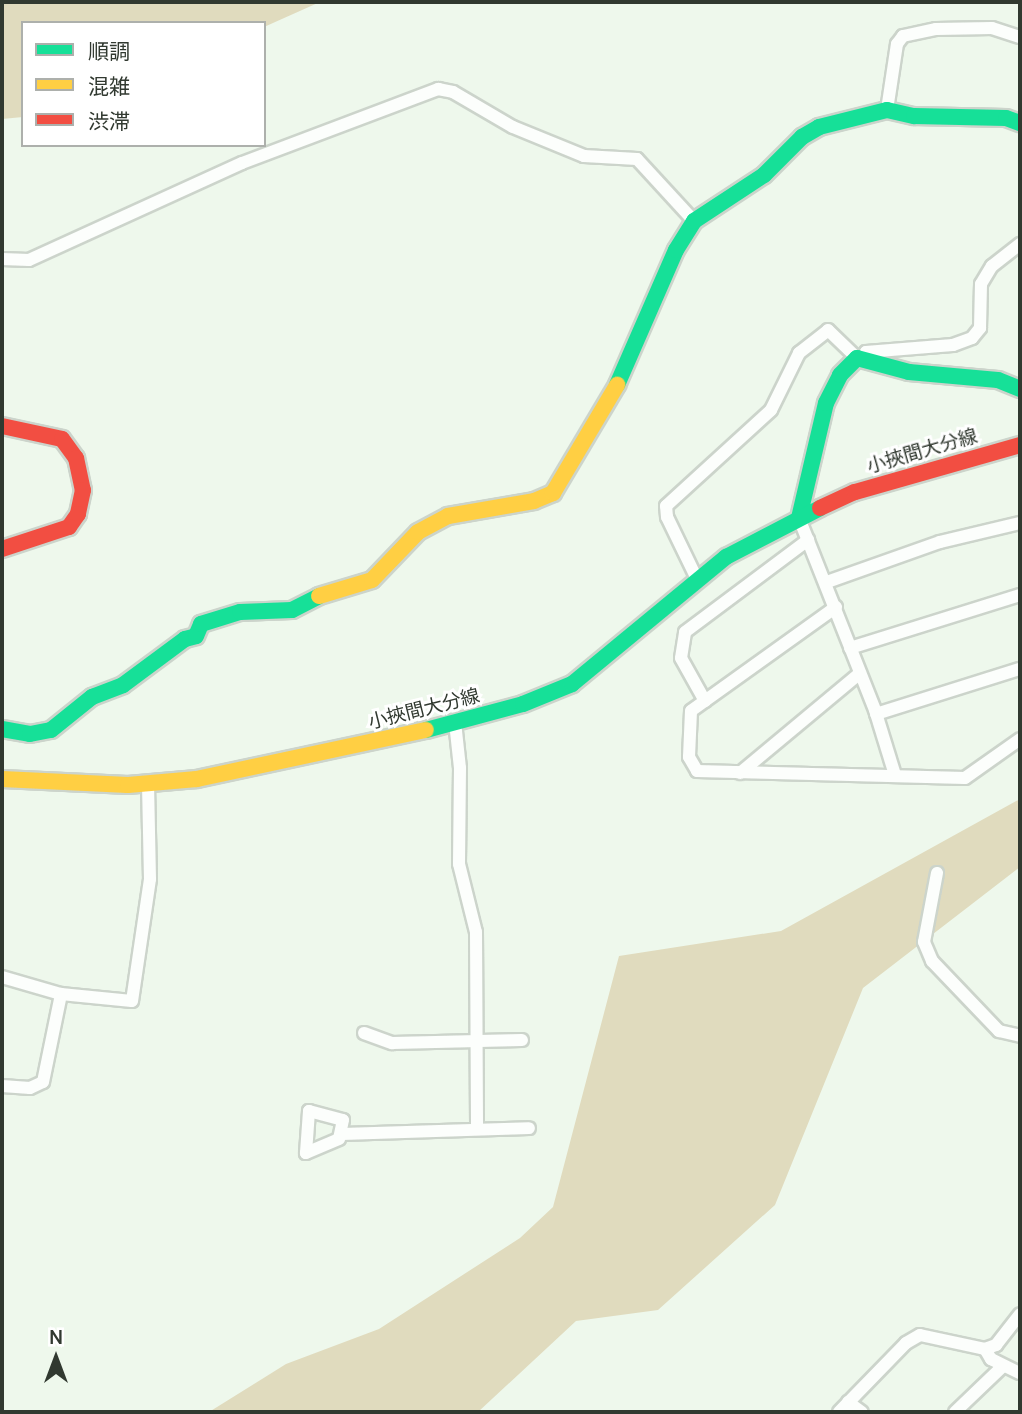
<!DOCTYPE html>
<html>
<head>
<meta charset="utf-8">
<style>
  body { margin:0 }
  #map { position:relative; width:1022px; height:1414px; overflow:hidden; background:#eef8ec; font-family:Manrope,"Noto Sans JP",sans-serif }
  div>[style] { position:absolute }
  .forest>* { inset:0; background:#e0dbbe }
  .roads { filter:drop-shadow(2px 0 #ccd4cb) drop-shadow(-2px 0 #ccd4cb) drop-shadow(0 2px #ccd4cb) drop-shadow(0 -2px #ccd4cb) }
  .street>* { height:12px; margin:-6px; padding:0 6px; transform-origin:6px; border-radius:6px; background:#fcfefc }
  .fast>* { height:16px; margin:-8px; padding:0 8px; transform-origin:8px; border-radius:8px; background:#16e098 }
  .slow>* { height:16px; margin:-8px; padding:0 8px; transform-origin:8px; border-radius:8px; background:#ffcf43 }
  .jam>* { height:16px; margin:-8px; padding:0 8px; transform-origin:8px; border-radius:8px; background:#f24e42 }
  span { translate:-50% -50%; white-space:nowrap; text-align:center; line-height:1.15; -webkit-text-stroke:6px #fff; paint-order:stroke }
  .street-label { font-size:19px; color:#313930 }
  .frame { position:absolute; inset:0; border:4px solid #313930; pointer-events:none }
  .legend { position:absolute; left:21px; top:21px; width:245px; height:126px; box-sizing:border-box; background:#fff; border:2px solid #adb0ac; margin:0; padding:9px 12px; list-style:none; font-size:21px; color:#313930 }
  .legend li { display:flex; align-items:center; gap:14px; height:35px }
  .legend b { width:35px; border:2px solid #adb0ac }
  .north { position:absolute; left:21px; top:1323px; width:70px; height:70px; -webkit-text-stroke:5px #fff; paint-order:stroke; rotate:0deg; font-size:19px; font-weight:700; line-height:28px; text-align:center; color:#313930 }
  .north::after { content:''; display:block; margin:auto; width:24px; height:32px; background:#313930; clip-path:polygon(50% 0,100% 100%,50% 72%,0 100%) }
</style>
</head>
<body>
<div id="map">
  <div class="forest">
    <div style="clip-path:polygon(2px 2px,320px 2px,264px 27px,264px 23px,23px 23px,23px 117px,2px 119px)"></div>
    <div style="clip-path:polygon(1020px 799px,1020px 867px,863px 988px,775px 1205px,658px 1310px,576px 1321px,478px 1412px,209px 1412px,286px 1364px,379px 1329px,520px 1238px,553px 1207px,619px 956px,781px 931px)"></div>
  </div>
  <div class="roads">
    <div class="street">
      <div style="left:887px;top:110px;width:67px;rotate:-81.4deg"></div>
      <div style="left:897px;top:44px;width:10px;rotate:-53deg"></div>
      <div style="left:903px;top:36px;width:34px;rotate:-12deg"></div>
      <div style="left:936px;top:29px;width:56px;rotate:-1deg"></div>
      <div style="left:992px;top:28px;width:29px;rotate:18deg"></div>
      <div style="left:2px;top:259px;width:27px;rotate:2deg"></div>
      <div style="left:29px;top:260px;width:234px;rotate:-24.5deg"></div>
      <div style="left:242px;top:163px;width:210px;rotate:-20.7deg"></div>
      <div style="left:438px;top:89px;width:15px;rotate:11deg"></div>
      <div style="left:453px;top:92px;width:69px;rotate:30.3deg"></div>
      <div style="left:513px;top:127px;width:77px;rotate:22.2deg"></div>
      <div style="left:584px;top:156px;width:53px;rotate:3.2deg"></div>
      <div style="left:637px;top:159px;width:84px;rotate:47.4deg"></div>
      <div style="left:865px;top:358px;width:6px;rotate:-81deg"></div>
      <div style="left:866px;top:352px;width:87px;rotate:-4.6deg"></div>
      <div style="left:953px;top:345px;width:20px;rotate:-20deg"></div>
      <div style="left:972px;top:338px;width:13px;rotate:-51deg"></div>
      <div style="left:980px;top:328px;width:44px;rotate:-88.7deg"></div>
      <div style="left:981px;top:284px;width:21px;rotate:-59deg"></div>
      <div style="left:992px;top:266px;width:36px;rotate:-38deg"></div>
      <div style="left:799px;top:518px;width:206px;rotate:68.4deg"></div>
      <div style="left:875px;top:710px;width:68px;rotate:72.9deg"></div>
      <div style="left:697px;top:579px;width:69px;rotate:-115.8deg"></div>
      <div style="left:667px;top:517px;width:11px;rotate:-95deg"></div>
      <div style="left:666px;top:506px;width:142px;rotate:-42.4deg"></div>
      <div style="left:771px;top:410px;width:64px;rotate:-63.8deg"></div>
      <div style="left:799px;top:353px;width:37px;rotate:-38deg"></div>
      <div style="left:828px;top:330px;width:40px;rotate:44deg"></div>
      <div style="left:827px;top:582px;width:120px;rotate:-19.5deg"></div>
      <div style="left:940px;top:542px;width:82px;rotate:-13.4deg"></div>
      <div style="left:836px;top:607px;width:178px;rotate:144.4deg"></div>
      <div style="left:691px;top:711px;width:46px;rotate:92.5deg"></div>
      <div style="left:689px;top:757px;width:16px;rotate:60deg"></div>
      <div style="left:697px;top:771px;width:268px;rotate:1.5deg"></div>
      <div style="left:965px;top:778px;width:67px;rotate:-35.3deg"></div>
      <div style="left:850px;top:648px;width:178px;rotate:-17.3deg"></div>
      <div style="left:705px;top:701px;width:49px;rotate:-119.2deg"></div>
      <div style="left:681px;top:658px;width:26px;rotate:-81deg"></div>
      <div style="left:685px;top:632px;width:154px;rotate:-36.8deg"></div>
      <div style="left:876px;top:714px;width:151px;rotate:-17.4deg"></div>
      <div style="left:455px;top:722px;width:46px;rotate:83.8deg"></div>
      <div style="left:460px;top:768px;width:96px;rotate:90.6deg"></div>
      <div style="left:459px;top:864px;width:70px;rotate:76deg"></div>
      <div style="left:476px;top:932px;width:197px;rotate:89.7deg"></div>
      <div style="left:740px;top:773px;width:156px;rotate:-39.8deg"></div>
      <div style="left:937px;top:873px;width:70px;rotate:100.7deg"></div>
      <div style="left:924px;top:942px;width:21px;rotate:67deg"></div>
      <div style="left:932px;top:961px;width:97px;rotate:46.3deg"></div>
      <div style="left:999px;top:1031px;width:22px;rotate:13deg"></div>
      <div style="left:2px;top:977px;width:61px;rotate:16.1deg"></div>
      <div style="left:61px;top:994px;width:71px;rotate:5.6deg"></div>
      <div style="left:132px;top:1001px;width:123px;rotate:-81.6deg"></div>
      <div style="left:150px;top:879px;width:96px;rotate:-91.2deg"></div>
      <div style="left:364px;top:1033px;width:30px;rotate:20deg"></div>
      <div style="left:392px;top:1043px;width:130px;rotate:-1.3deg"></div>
      <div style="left:2px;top:1086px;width:28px;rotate:4deg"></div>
      <div style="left:30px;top:1088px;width:14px;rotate:-25deg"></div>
      <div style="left:43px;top:1082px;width:90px;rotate:-78.4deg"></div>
      <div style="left:309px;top:1111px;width:35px;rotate:15deg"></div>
      <div style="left:343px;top:1120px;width:19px;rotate:102deg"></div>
      <div style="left:339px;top:1139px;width:36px;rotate:157deg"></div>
      <div style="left:306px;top:1153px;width:42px;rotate:-85.9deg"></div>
      <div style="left:342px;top:1134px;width:187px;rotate:-1.8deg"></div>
      <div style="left:985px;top:1349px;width:12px;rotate:59deg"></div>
      <div style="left:991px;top:1359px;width:32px;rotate:26deg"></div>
      <div style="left:848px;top:1402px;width:17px;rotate:36deg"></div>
      <div style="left:839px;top:1412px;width:96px;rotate:-45.8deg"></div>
      <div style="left:906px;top:1343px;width:16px;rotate:-30deg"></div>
      <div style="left:920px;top:1335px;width:66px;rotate:12.2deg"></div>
      <div style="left:985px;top:1349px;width:12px;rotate:-20deg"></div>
      <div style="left:996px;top:1345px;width:39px;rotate:-52deg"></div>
      <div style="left:955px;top:1412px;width:66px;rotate:-43.8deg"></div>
    </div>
    <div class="fast">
      <div style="left:617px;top:385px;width:147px;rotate:-66.4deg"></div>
      <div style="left:676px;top:250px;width:34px;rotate:-58deg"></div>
      <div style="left:694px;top:221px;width:84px;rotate:-33.3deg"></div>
      <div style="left:764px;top:175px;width:54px;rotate:-45deg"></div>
      <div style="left:802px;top:137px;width:20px;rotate:-30deg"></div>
      <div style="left:819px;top:127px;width:70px;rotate:-14deg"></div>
      <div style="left:887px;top:110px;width:28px;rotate:13deg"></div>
      <div style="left:914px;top:116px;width:92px;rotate:1.2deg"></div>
      <div style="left:1006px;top:118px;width:15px;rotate:20deg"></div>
      <div style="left:799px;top:518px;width:118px;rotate:-76.8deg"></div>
      <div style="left:826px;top:403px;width:31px;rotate:-63deg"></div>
      <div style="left:840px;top:375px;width:24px;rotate:-45deg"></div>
      <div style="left:857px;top:358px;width:54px;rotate:15.1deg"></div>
      <div style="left:909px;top:372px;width:89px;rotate:5.1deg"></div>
      <div style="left:998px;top:380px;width:24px;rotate:22deg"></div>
      <div style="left:2px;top:729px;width:28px;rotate:10deg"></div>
      <div style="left:30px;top:734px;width:21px;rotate:-11deg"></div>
      <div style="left:51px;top:730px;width:53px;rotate:-38.8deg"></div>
      <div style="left:92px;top:697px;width:33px;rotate:-21deg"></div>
      <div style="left:123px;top:685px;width:77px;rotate:-36.6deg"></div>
      <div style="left:185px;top:639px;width:11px;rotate:-15deg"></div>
      <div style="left:196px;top:636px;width:13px;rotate:-67deg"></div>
      <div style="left:201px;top:624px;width:41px;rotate:-17.1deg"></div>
      <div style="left:240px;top:612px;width:52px;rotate:-2.2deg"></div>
      <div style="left:292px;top:610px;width:30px;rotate:-27deg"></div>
      <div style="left:426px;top:730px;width:100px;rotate:-15deg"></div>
      <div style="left:523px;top:704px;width:53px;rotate:-22.2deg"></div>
      <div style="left:572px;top:684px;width:200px;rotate:-39.5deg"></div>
      <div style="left:726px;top:557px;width:106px;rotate:-27.5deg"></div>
    </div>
    <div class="slow">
      <div style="left:319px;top:596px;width:55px;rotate:-16.8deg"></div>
      <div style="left:372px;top:580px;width:66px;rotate:-46.2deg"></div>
      <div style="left:418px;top:532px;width:34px;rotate:-28deg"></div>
      <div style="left:448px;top:516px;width:87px;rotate:-9.9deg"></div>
      <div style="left:534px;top:501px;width:21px;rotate:-23deg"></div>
      <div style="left:553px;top:493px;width:126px;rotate:-59.3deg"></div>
      <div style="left:2px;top:779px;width:126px;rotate:2.7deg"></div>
      <div style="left:128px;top:785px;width:69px;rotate:-5deg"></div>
      <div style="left:197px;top:779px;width:234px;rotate:-12.1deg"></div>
    </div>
    <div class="jam">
      <div style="left:2px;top:426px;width:61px;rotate:12.2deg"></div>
      <div style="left:62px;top:439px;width:24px;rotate:54deg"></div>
      <div style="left:76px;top:458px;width:33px;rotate:78deg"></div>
      <div style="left:83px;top:490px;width:25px;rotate:102deg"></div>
      <div style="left:78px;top:514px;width:16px;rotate:125deg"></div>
      <div style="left:69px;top:527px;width:71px;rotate:161.8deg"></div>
      <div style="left:820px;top:508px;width:38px;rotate:-25deg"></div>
      <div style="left:855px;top:492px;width:172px;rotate:-15.9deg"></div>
    </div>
  </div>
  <div class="street-label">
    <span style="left:922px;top:451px;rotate:-16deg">小挾間大分線</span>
    <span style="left:424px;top:709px;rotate:-14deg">小挾間大分線</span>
  </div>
  <div class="frame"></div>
  <ul class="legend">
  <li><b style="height:9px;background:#16e098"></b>順調</li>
  <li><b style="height:9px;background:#ffcf43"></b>混雑</li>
  <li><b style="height:9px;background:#f24e42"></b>渋滞</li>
  </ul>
  <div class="north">N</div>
</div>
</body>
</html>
